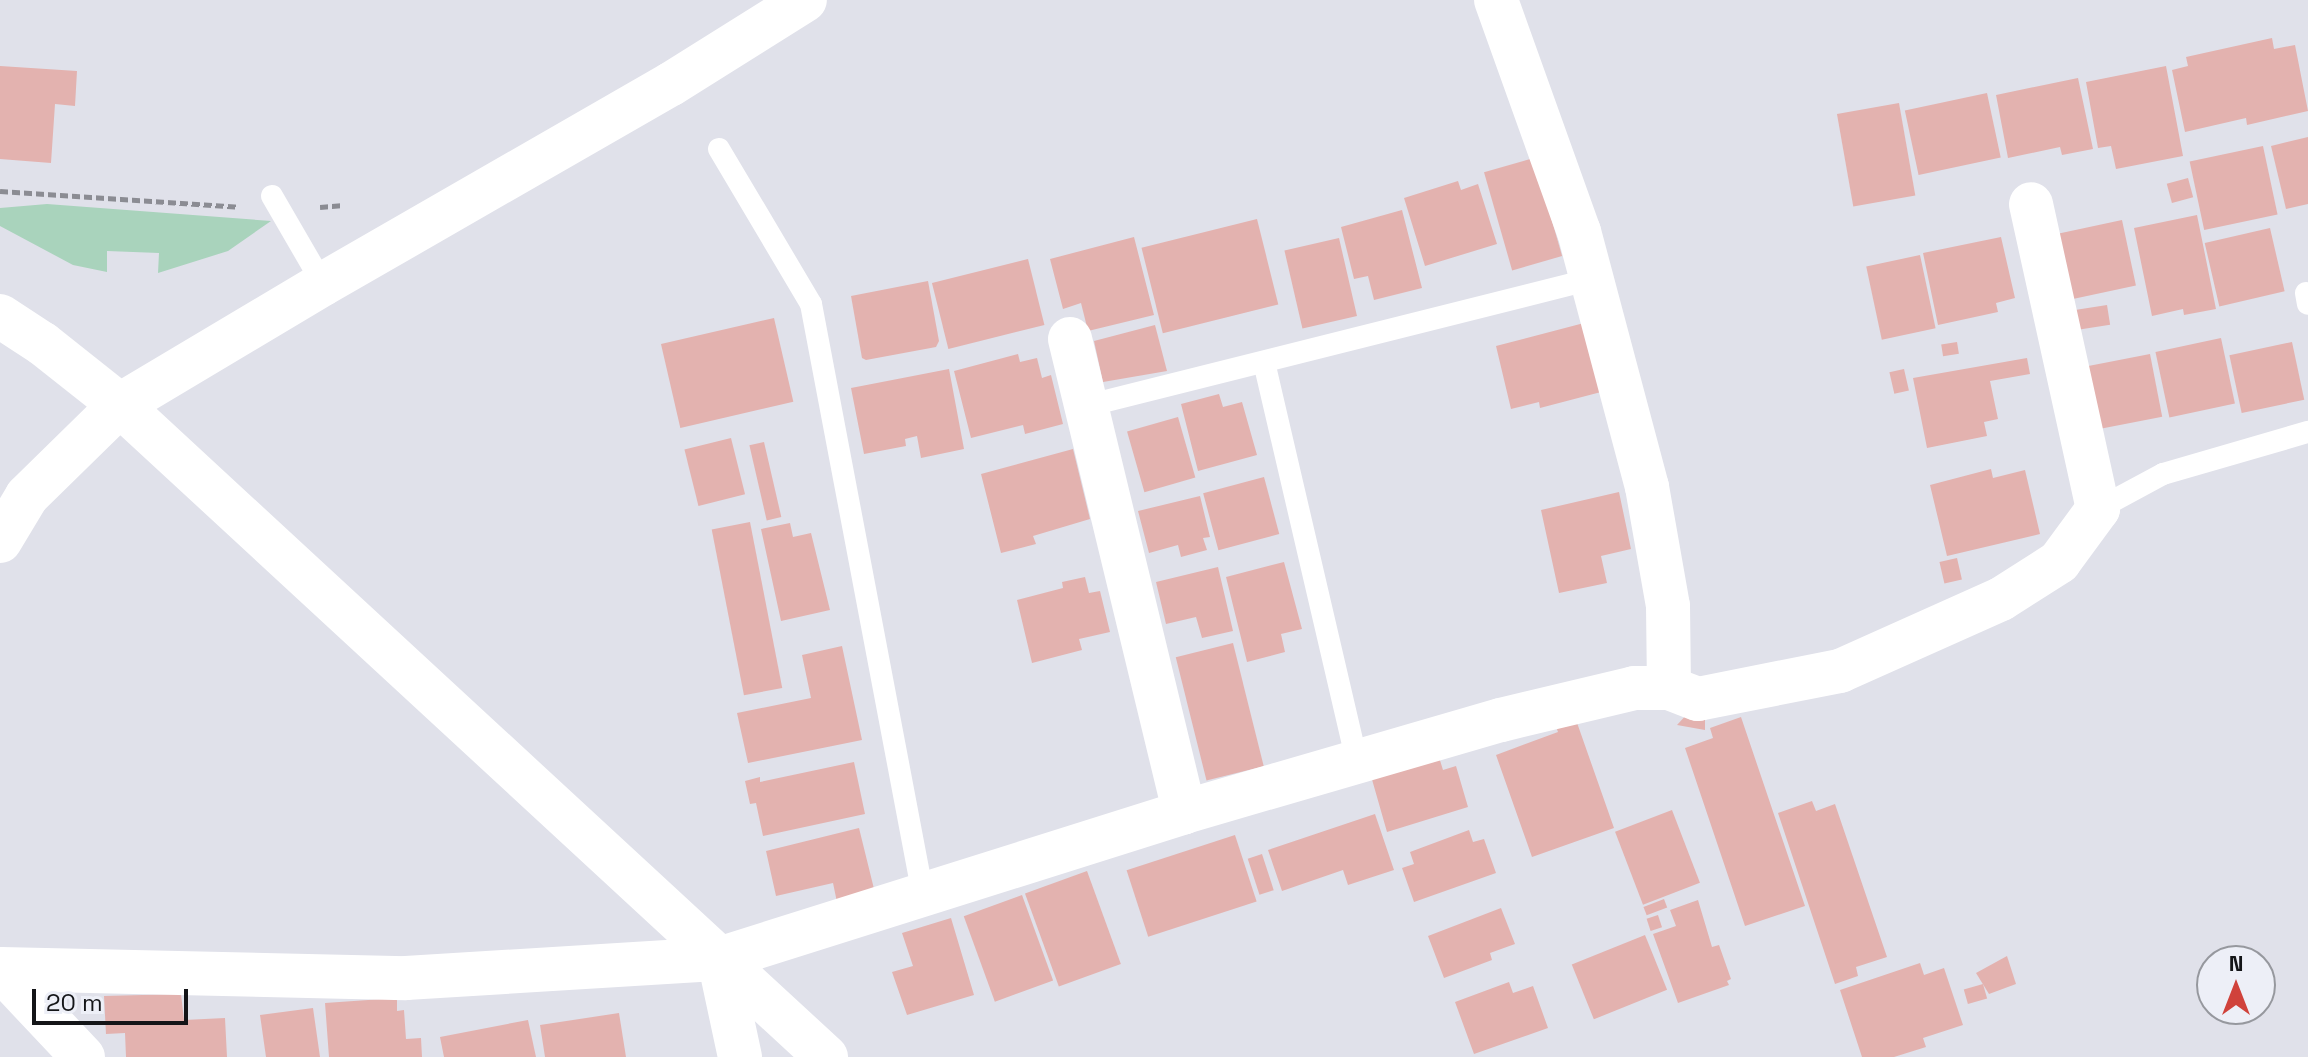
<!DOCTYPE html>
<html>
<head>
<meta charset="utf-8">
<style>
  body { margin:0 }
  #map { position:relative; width:2308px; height:1057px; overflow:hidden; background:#e0e1ea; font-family:"Space Grotesk",sans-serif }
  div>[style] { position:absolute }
  .green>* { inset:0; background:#a9d3bc }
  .building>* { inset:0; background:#e3b2af; transform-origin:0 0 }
  .path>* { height:5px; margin-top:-2.5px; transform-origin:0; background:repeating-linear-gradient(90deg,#8b8c93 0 8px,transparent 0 12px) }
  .service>* { height:22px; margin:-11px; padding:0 11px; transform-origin:11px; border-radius:11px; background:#fff }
  .minor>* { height:44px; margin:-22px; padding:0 22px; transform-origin:22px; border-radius:22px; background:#fff }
  .tertiary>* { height:44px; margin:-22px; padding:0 22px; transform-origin:22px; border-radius:22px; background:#fff }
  span { translate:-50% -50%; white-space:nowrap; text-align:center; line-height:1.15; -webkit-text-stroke:6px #edeff7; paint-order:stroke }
  .north { position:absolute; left:2196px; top:945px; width:80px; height:80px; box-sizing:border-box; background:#edeff7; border:2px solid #96989e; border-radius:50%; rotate:0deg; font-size:22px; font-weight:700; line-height:32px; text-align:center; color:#141518 }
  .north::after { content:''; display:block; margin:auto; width:28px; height:36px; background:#d0423b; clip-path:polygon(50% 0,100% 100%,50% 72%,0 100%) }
  .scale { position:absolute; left:32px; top:989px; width:156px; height:36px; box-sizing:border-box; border:4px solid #141518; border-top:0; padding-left:10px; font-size:24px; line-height:28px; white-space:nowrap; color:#141518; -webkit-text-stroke:6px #edeff7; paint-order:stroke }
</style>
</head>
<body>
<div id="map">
  <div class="green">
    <div style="clip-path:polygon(47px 204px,271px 221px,228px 251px,158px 273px,159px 253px,107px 251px,107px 272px,73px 265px,0 226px,0 208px)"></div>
  </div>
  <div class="building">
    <div style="clip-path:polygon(2272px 38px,2274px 49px,2295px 45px,2308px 111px,2247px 125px,2246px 118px,2185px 132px,2172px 70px,2188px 66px,2186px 57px)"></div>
    <div style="clip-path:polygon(0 66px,77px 71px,75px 106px,55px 104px,51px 163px,0 159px)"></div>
    <div style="clip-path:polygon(2166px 66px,2183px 156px,2116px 169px,2111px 146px,2098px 148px,2086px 82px)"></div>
    <div style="clip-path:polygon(2078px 78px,2093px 149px,2062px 155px,2060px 147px,2008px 158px,1996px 95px)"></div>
    <div style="left:1987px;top:93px;width:66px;height:84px;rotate:78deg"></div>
    <div style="left:1899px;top:103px;width:94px;height:63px;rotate:80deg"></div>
    <div style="clip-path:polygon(2308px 137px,2308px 204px,2286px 209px,2271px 146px)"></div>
    <div style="left:2263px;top:146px;width:70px;height:75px;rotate:78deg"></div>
    <div style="left:1534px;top:158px;width:102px;height:52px;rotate:74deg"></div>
    <div style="left:2188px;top:178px;width:20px;height:22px;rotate:75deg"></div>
    <div style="clip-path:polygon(1458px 181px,1461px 190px,1478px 184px,1497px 244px,1425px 266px,1404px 198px)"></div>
    <div style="clip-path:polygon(1402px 210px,1422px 288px,1374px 300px,1368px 276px,1354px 279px,1341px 227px)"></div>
    <div style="clip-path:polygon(2197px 215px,2216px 309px,2184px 315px,2183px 309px,2152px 316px,2134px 228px)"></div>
    <div style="left:1257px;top:219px;width:88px;height:119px;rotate:76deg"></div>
    <div style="left:2122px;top:220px;width:67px;height:68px;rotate:78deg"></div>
    <div style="left:2270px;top:228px;width:65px;height:67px;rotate:77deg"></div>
    <div style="clip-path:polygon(1134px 237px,1154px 315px,1088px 331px,1081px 303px,1063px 309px,1050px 259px)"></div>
    <div style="clip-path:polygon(2001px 237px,2015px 298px,1996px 303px,1998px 312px,1938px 325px,1923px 253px)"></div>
    <div style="left:1339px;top:238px;width:80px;height:56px;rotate:77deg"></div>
    <div style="left:1920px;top:255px;width:75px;height:55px;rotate:78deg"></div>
    <div style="left:1028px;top:259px;width:68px;height:99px;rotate:76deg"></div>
    <div style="clip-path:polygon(928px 281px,939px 341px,936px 347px,866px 360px,862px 358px,851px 296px)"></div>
    <div style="left:2107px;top:305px;width:20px;height:34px;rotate:81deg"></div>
    <div style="left:774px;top:318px;width:86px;height:116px;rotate:77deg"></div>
    <div style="clip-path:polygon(1584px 323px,1601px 392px,1540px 408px,1539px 402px,1511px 409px,1496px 346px)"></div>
    <div style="clip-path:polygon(1155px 325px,1167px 371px,1103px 382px,1094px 341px)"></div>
    <div style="left:2221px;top:338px;width:67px;height:67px;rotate:78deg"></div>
    <div style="left:1957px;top:342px;width:12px;height:16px;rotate:81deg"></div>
    <div style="left:2292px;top:342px;width:59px;height:64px;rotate:78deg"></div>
    <div style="clip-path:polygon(1018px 354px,1020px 362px,1037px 358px,1042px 378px,1051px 375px,1063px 424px,1025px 434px,1023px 425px,971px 438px,954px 371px)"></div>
    <div style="left:2150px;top:354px;width:64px;height:68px;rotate:79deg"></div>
    <div style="clip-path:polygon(2027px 358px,2030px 374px,1990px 381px,1998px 419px,1984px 422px,1987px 436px,1927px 448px,1913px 378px)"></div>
    <div style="clip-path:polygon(949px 369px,964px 449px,921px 458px,917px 436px,905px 439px,906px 446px,864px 454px,851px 388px)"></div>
    <div style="left:1904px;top:369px;width:22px;height:15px;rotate:77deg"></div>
    <div style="clip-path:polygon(1219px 394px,1223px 407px,1242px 402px,1257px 455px,1198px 471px,1181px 404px)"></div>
    <div style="left:1178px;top:417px;width:63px;height:53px;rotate:74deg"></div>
    <div style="left:731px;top:438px;width:58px;height:48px;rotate:76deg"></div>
    <div style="left:764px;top:442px;width:77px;height:15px;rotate:77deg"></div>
    <div style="clip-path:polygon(1073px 449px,1090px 519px,1033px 536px,1036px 544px,1001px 553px,981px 474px)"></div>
    <div style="clip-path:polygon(1991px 469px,1993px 478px,2025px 470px,2040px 534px,1947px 556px,1930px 485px)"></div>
    <div style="left:1264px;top:477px;width:59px;height:63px;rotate:75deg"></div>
    <div style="clip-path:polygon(1619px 492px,1631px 549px,1601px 556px,1607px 583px,1559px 593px,1541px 510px)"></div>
    <div style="clip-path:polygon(1200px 496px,1210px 537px,1203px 538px,1207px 550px,1181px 557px,1178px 545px,1149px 553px,1138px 511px)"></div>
    <div style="left:750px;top:522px;width:169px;height:39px;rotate:79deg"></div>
    <div style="clip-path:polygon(790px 523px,793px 537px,811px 533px,830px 610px,781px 621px,761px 529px)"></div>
    <div style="left:1957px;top:558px;width:22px;height:18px;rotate:77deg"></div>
    <div style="clip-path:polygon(1284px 562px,1302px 629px,1281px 634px,1285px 652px,1247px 662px,1226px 577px)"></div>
    <div style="clip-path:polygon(1218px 567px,1233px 631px,1202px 638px,1196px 617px,1166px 624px,1156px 582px)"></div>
    <div style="clip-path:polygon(1085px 577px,1089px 593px,1100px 591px,1110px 632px,1079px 639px,1082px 650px,1032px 663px,1017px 600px,1063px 588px,1062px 582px)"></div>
    <div style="left:1233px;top:643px;width:127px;height:59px;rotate:76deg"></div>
    <div style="clip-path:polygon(842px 646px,862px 740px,748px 763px,737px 713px,811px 698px,802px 655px)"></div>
    <div style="clip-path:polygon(1688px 713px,1705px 713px,1705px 730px,1677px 725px)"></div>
    <div style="clip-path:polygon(1575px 717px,1614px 828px,1532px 857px,1496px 755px,1558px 732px,1555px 724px)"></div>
    <div style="clip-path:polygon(1741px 717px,1805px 906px,1745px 926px,1685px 748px,1713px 738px,1710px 728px)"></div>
    <div style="clip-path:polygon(1439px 757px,1443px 770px,1456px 766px,1468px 807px,1387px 832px,1371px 776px)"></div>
    <div style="clip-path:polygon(854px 762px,865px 814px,763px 836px,756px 803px,750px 804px,745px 781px,760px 777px,760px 782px)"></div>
    <div style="clip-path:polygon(1812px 801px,1816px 811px,1835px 804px,1887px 957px,1856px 967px,1858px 976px,1835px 984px,1778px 813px)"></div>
    <div style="left:1672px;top:810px;width:78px;height:61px;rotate:69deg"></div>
    <div style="clip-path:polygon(1375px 814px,1394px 870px,1348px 885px,1343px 870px,1282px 891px,1268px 850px)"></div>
    <div style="clip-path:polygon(859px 828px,876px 897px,838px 907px,833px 883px,776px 896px,766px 851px)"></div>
    <div style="clip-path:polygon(1469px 830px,1473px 842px,1484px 839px,1496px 873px,1414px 902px,1402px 868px,1414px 864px,1410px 852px)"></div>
    <div style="left:1235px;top:835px;width:70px;height:114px;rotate:72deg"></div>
    <div style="left:1262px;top:854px;width:38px;height:15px;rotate:72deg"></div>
    <div style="left:1087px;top:871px;width:99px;height:66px;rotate:70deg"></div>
    <div style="left:1022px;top:895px;width:91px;height:62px;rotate:70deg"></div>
    <div style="left:1664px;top:899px;width:9px;height:22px;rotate:69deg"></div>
    <div style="clip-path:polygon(1698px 900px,1712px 947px,1719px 945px,1731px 979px,1727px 981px,1729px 985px,1678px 1003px,1653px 934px,1676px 926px,1670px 910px)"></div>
    <div style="clip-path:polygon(1501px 908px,1515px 944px,1490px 953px,1492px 960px,1444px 978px,1428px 936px)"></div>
    <div style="left:1658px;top:915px;width:13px;height:12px;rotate:72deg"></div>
    <div style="clip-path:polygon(951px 918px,974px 995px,907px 1015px,892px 972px,913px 966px,902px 933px)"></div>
    <div style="left:1645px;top:935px;width:59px;height:79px;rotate:68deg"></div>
    <div style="clip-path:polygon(2007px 956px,2016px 984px,1989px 994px,1976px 973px)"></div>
    <div style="clip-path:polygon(1920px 963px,1924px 975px,1944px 968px,1963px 1025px,1923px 1038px,1926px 1047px,1894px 1057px,1862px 1057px,1840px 990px)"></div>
    <div style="clip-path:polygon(1509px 982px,1513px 993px,1533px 986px,1548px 1028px,1474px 1054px,1455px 1002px)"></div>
    <div style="left:1983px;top:984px;width:15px;height:20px;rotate:74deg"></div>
    <div style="clip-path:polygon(181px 994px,184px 1020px,225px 1018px,227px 1057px,126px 1057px,125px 1033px,106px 1034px,104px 996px)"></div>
    <div style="clip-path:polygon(397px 998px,397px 1011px,404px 1010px,406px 1039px,421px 1038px,422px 1057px,329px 1057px,325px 1003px)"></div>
    <div style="clip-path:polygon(313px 1008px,320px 1057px,266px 1057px,260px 1015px)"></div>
    <div style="clip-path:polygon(619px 1013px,626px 1057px,545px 1057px,540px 1025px)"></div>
    <div style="clip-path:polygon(528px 1020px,536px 1057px,444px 1057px,440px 1037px)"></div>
  </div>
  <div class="path">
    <div style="left:0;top:191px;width:239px;rotate:3.8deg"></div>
    <div style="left:320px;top:207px;width:21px;rotate:-5deg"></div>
  </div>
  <div class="service">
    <div style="left:719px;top:149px;width:180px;rotate:59.3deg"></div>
    <div style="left:811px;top:304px;width:602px;rotate:79.27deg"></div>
    <div style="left:272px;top:196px;width:102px;rotate:59.9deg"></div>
    <div style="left:2306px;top:293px;width:11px;rotate:80deg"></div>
    <div style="left:1264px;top:362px;width:411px;rotate:76.9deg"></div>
    <div style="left:1086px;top:406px;width:522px;rotate:-14.09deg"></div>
    <div style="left:2098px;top:509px;width:74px;rotate:-28.3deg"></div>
    <div style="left:2163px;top:474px;width:151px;rotate:-16.2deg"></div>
  </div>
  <div class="minor">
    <div style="left:1070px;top:339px;width:487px;rotate:76.4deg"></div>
    <div style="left:1669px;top:688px;width:31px;rotate:21deg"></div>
    <div style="left:1698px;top:699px;width:145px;rotate:-11.2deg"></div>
    <div style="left:1840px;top:671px;width:176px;rotate:-24.1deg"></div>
    <div style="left:2001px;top:599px;width:69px;rotate:-32.5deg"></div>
    <div style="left:2059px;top:562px;width:66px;rotate:-53.7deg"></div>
    <div style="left:2098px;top:509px;width:312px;rotate:-102.4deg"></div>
    <div style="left:719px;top:959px;width:100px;rotate:77.9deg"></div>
    <div style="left:0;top:969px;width:121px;rotate:46.7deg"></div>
    <div style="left:1px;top:969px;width:405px;rotate:1.3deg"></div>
    <div style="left:406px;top:978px;width:314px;rotate:-3.5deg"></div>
    <div style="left:719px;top:959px;width:488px;rotate:-17.5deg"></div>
    <div style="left:1184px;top:812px;width:330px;rotate:-16.2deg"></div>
    <div style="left:1501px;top:720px;width:137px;rotate:-13.5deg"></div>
    <div style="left:1634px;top:688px;width:35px"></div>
    <div style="left:1669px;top:688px;width:82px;rotate:-90.7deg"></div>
    <div style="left:1668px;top:606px;width:121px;rotate:-100deg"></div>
    <div style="left:1647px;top:487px;width:264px;rotate:-104.9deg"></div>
    <div style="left:1579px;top:232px;width:246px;rotate:-109.7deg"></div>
  </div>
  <div class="tertiary">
    <div style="left:0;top:316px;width:51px;rotate:33.1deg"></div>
    <div style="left:43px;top:344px;width:98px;rotate:38.4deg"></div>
    <div style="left:120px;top:405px;width:961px;rotate:42.72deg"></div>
    <div style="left:0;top:541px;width:52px;rotate:-59deg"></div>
    <div style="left:27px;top:496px;width:130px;rotate:-44.4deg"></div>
    <div style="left:120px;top:405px;width:236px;rotate:-30.8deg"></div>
    <div style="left:323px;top:284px;width:401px;rotate:-29.9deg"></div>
    <div style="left:671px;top:84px;width:158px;rotate:-32.1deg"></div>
  </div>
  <div class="north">N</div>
  <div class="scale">20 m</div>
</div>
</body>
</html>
